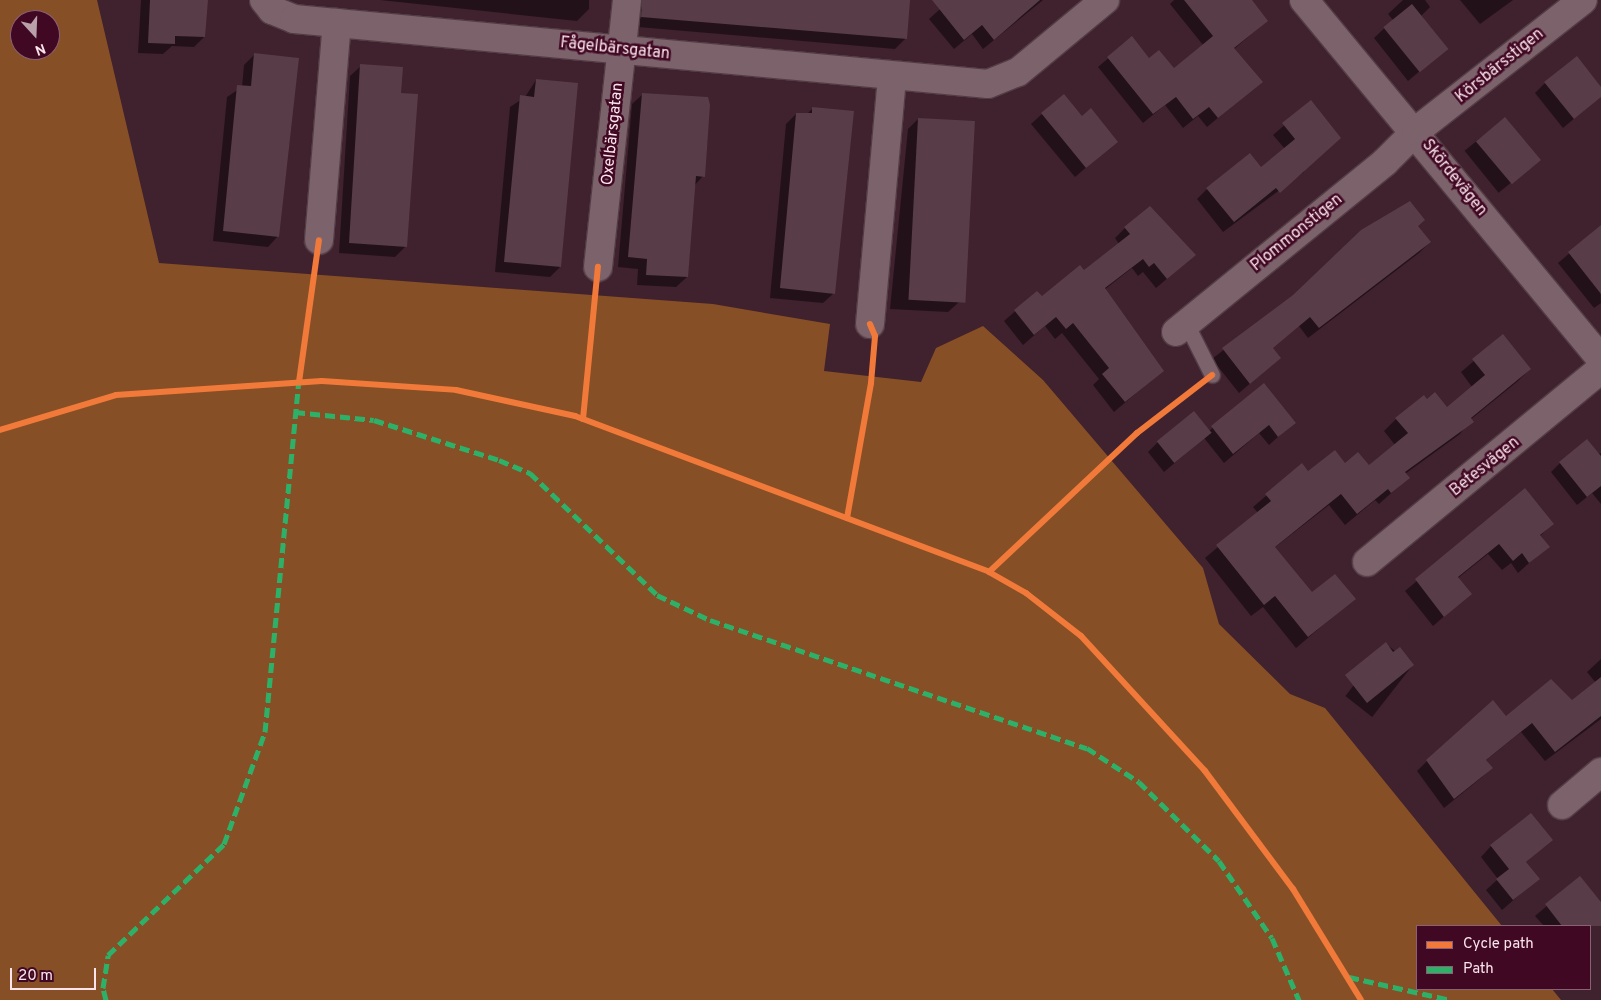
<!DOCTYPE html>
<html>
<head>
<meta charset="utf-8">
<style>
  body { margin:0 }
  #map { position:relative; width:1601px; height:1000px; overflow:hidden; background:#40212e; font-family:Overpass,sans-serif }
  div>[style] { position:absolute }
  .forest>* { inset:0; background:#874f25 }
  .shadow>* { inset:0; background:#0007; transform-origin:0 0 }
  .building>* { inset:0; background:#583c47; transform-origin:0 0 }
  .roads { filter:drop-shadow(1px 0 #533d45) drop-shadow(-1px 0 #533d45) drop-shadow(0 1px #533d45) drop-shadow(0 -1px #533d45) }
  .service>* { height:15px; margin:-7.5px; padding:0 7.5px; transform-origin:7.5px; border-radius:7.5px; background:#7c626b }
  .minor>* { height:28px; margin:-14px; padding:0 14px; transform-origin:14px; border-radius:14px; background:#7c626b }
  .quiet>* { height:5px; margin-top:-2.5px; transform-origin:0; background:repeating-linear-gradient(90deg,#2db169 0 10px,transparent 0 15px) }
  .cycleway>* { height:6px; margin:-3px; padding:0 3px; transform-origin:3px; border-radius:3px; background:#f17a3a }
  span { translate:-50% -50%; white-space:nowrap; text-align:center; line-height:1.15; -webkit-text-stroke:5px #410823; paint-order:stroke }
  .street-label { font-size:16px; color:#fbe4eb }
  .legend { position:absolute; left:1416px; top:925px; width:175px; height:65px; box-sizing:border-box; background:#410823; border:1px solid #8b6073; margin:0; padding:6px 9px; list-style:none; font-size:15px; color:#fbe4eb }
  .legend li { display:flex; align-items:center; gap:10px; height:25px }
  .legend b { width:25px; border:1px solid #8b6073 }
  .north { position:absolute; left:10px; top:10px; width:50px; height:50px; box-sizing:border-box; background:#410823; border:1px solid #8b6073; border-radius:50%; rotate:160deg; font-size:14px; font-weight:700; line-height:20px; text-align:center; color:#fbe4eb }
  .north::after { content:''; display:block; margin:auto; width:18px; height:22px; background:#baa0a9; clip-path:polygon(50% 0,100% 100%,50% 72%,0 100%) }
  .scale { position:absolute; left:10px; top:968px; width:86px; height:22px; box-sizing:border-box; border:2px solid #fbe4eb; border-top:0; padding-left:6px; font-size:15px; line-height:18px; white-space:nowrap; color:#fbe4eb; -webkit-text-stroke:4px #410823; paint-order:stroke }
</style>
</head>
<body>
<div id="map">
  <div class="forest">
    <div style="clip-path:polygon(evenodd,0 0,97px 0,159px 263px,713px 304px,830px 324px,824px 371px,921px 382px,936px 348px,983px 326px,1043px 380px,1203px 568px,1219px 624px,1290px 694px,1325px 708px,1502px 926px,1417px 926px,1417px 989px,1552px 989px,1561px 1000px,0 1000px,0 0,20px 20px,50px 20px,50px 50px,20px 50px,20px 20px)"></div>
  </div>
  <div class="shadow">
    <div style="clip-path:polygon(141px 0,205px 0,204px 37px,194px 47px,172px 46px,163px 54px,138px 53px)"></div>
    <div style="clip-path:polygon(380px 0,589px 0,589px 9px,577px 21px)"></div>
    <div style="clip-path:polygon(641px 0,909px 0,905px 39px,895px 49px,638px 27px)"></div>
    <div style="clip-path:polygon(950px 0,1043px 0,983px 49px,972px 34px,954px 49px,929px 19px)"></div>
    <div style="clip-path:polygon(1174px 0,1250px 0,1267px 21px,1234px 49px,1261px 82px,1207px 127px,1198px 116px,1183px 128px,1165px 105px,1143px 123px,1098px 67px,1132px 38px,1149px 60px,1173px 70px,1203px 45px,1170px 4px)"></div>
    <div style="clip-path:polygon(1403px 0,1425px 0,1430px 7px,1420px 17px,1446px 49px,1408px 81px,1374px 38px,1393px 20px,1388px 14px)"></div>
    <div style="clip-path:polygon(1460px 0,1513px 0,1480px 24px)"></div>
    <div style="clip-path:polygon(255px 54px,278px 236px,268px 247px,213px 241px,227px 97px,242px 87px,244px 65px)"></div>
    <div style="clip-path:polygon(361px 66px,400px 95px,405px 247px,395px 257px,339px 253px,350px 76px)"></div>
    <div style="clip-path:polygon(536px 80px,560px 267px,550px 277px,495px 272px,510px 107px,525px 97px)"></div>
    <div style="clip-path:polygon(1545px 83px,1601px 89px,1601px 96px,1563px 128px,1535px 93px)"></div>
    <div style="clip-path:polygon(643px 94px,703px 176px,694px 186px,687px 277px,676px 287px,637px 285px,638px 269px,618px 267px,632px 104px)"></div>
    <div style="clip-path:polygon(1311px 102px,1304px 172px,1223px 232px,1197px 199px,1207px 189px,1260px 168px,1285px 149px,1273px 135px)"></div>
    <div style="clip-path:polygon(813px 108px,834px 293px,823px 303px,770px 298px,786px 124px,796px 114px,807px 114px)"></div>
    <div style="clip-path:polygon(1042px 114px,1081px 117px,1116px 142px,1075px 177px,1031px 124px)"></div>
    <div style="left:1505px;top:118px;width:54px;height:52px;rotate:51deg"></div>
    <div style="clip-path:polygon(918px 119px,959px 302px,948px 312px,890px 309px,908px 129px)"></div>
    <div style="clip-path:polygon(1417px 226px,1430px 242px,1419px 253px,1308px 338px,1299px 326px,1272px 348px,1280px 358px,1239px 393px,1212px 359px,1293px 296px)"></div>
    <div style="clip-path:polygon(1125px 228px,1195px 255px,1156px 288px,1143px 272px,1138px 276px,1132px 268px,1104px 290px,1162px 371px,1114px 412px,1093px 385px,1099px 379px,1062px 333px,1055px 339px,1045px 326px,1023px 345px,1004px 321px,1037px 292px,1042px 297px,1084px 272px,1119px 244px,1115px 238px)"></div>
    <div style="clip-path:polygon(1597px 230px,1601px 303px,1594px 308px,1558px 263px)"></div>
    <div style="clip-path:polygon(1503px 336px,1530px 369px,1518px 381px,1470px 420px,1460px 434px,1405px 474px,1408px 478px,1379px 504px,1375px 500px,1345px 525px,1329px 505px,1274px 548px,1312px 594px,1354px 599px,1296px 648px,1263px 607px,1251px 616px,1205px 558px,1258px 513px,1253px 507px,1302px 465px,1308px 473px,1345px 464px,1368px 467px,1395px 445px,1384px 431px,1396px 419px,1427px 400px,1447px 409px,1472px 387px,1461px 372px)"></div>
    <div style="clip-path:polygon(1264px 385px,1294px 423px,1269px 445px,1259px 433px,1224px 463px,1204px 438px,1164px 472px,1148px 452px,1158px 442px,1209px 431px)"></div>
    <div style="clip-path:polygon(1601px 453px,1601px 504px,1592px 493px,1577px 505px,1551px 472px,1560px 463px)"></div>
    <div style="clip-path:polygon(1525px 490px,1552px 524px,1540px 536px,1548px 546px,1518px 573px,1511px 563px,1502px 570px,1488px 554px,1458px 578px,1470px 594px,1433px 626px,1405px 591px)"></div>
    <div style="left:1386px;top:644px;width:34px;height:66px;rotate:38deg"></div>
    <div style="clip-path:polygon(1601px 659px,1601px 719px,1545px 761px,1521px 732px,1485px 761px,1491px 768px,1481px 778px,1444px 808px,1417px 771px,1427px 761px,1505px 718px,1572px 702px,1596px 683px,1587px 672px)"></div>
    <div style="clip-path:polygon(1551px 840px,1525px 863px,1538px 879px,1502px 910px,1486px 890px,1498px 879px,1481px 857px,1491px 846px)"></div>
    <div style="clip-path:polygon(1580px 878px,1601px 904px,1576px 926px,1544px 926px,1535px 916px)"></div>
  </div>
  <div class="building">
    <div style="clip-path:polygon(150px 0,208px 0,205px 37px,175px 36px,175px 44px,148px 43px)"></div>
    <div style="clip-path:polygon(642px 0,910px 0,907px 39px,641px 17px)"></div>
    <div style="clip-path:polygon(932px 0,1040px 0,994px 40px,982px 25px,964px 40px)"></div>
    <div style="clip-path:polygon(1184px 0,1252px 0,1268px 21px,1234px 48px,1263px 82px,1218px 118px,1209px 107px,1193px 119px,1176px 97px,1153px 114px,1107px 57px,1132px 36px,1149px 58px,1159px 50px,1174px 68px,1213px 36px)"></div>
    <div style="left:1412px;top:4px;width:58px;height:37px;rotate:51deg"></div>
    <div style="clip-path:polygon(254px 53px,299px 58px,279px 237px,223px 231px,237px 85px,251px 86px)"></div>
    <div style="clip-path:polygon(1577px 56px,1601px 87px,1601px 97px,1574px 119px,1544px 82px)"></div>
    <div style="clip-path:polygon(360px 64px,403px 67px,401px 93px,418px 94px,407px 247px,349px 243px)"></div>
    <div style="clip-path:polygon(536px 79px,578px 83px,561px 267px,504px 262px,520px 95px,534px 97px)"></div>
    <div style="clip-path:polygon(642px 93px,708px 97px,710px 105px,705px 177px,696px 176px,688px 277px,646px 275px,647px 259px,628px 257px)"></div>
    <div style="clip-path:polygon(1064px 94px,1082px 116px,1091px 108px,1118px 142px,1086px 168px,1041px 113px)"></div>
    <div style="clip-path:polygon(1311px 100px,1341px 138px,1280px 193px,1276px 188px,1234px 222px,1206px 188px,1250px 153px,1261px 167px,1295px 139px,1282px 123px)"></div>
    <div style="clip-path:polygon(812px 107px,854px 111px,835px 294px,780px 288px,796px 113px,812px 113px)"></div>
    <div style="left:1505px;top:117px;width:56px;height:38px;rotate:50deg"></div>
    <div style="left:918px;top:118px;width:57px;height:182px;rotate:3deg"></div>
    <div style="clip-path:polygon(1410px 201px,1425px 220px,1418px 226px,1431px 242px,1319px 328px,1310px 317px,1273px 348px,1281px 358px,1250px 384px,1222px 348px,1293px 295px,1361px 230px)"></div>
    <div style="clip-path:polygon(1150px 206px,1196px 255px,1167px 279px,1154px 263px,1149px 267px,1143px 259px,1105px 288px,1164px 371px,1125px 402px,1102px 374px,1109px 368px,1073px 323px,1066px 329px,1056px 317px,1034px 335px,1014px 310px,1037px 291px,1042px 296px,1080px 265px,1084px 270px,1130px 234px,1124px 227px)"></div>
    <div style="clip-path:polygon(1601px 225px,1601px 294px,1568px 252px)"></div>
    <div style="clip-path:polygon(1503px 334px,1531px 369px,1471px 418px,1474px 422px,1405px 472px,1410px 478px,1391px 493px,1388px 489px,1357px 514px,1341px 494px,1275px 547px,1312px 592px,1335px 574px,1356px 599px,1308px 637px,1275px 596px,1264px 605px,1216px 545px,1271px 501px,1265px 494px,1302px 463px,1308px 471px,1335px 450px,1345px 463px,1358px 452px,1369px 465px,1408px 433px,1395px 418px,1424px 395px,1427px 399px,1435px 392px,1447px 407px,1485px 375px,1472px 359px)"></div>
    <div style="clip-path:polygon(1264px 383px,1296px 423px,1278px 437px,1269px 425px,1233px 454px,1211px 426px)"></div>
    <div style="left:1194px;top:411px;width:28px;height:48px;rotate:51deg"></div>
    <div style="clip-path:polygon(1587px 439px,1601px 456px,1601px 486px,1587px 497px,1559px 462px)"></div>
    <div style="clip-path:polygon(1525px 488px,1554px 524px,1540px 535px,1550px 547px,1529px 563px,1522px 553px,1513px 561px,1499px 544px,1458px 577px,1472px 594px,1444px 617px,1415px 579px)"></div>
    <div style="clip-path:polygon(1386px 642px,1393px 652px,1400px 647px,1414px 665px,1367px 703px,1345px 675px)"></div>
    <div style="clip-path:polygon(1601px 677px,1601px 716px,1555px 752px,1532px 723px,1486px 760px,1493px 768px,1454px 799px,1426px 760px,1493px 700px,1506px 716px,1551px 679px,1572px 700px)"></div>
    <div style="clip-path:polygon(1531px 813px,1553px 840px,1526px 862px,1540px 879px,1513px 900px,1496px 879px,1509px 869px,1490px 845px)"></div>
    <div style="clip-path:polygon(1580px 876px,1601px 902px,1601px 926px,1562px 926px,1545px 904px)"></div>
  </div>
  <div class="roads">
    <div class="service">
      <div style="left:1186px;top:323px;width:58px;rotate:63.4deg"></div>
    </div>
    <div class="minor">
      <div style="left:264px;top:0;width:13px;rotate:51deg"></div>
      <div style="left:272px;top:10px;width:24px;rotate:22deg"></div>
      <div style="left:294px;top:19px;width:697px;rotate:5.35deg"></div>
      <div style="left:988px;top:84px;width:32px;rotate:-22deg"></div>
      <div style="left:1018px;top:72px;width:113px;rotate:-39.6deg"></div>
      <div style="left:1304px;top:0;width:466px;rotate:50.4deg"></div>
      <div style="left:319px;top:240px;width:218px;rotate:-85.3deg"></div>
      <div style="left:598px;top:267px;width:269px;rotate:-83.8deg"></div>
      <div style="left:870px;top:324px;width:247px;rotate:-84.9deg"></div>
      <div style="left:1176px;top:332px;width:269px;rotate:-39.1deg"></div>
      <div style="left:1385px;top:162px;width:44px;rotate:-45deg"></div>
      <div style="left:1416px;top:131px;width:212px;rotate:-38.1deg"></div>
      <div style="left:1367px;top:562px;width:303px;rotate:-39.5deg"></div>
      <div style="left:1562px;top:805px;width:51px;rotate:-40.2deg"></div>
    </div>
  </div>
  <div class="quiet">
    <div style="left:295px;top:412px;width:79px;rotate:5.8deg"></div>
    <div style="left:374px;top:420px;width:131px;rotate:17.7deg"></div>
    <div style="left:499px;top:460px;width:34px;rotate:23deg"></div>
    <div style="left:530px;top:473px;width:176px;rotate:43.8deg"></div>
    <div style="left:657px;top:595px;width:59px;rotate:25.3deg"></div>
    <div style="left:710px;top:620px;width:398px;rotate:18.8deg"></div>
    <div style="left:1087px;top:748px;width:62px;rotate:33.2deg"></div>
    <div style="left:1139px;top:782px;width:112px;rotate:44.6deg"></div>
    <div style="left:1219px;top:861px;width:93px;rotate:55.5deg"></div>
    <div style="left:1272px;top:938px;width:68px;rotate:66.5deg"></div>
    <div style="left:1349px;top:977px;width:104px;rotate:12.8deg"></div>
    <div style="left:106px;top:1000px;width:12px;rotate:-104deg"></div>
    <div style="left:103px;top:988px;width:33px;rotate:-81deg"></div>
    <div style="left:108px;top:955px;width:161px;rotate:-43.7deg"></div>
    <div style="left:224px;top:844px;width:119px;rotate:-69.9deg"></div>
    <div style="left:265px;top:732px;width:352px;rotate:-84.5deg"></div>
  </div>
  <div class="cycleway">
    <div style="left:299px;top:382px;width:143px;rotate:-82deg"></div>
    <div style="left:583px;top:419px;width:153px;rotate:-84.4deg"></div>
    <div style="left:0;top:430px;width:121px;rotate:-16.8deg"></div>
    <div style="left:116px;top:395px;width:206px;rotate:-3.9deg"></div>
    <div style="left:322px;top:381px;width:134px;rotate:3.8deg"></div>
    <div style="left:456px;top:390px;width:122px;rotate:12.3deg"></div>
    <div style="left:575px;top:416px;width:442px;rotate:20.6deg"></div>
    <div style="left:989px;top:572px;width:43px;rotate:29.6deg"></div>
    <div style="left:1026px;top:593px;width:70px;rotate:38deg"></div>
    <div style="left:1081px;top:636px;width:183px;rotate:47.4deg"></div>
    <div style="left:1205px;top:771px;width:147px;rotate:53.3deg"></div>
    <div style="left:1293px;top:889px;width:130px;rotate:58.5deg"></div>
    <div style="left:847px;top:518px;width:137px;rotate:-79.9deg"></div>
    <div style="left:871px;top:383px;width:47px;rotate:-85.1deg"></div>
    <div style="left:875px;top:336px;width:13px;rotate:-113deg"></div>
    <div style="left:989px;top:572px;width:203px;rotate:-43.2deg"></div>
    <div style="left:1137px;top:433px;width:95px;rotate:-37.7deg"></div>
  </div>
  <div class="street-label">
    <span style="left:615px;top:49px;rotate:6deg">Fågelbärsgatan</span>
    <span style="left:1500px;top:66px;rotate:-39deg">Körsbärsstigen</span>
    <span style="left:613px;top:134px;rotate:-84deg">Oxelbärsgatan</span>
    <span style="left:1454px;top:178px;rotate:51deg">Skördevägen</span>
    <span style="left:1297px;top:233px;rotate:-39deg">Plommonstigen</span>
    <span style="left:1485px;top:467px;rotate:-39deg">Betesvägen</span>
  </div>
  <ul class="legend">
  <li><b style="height:6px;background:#f17a3a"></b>Cycle path</li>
  <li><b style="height:6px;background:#2db169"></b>Path</li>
  </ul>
  <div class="north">N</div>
  <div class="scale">20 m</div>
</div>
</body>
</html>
